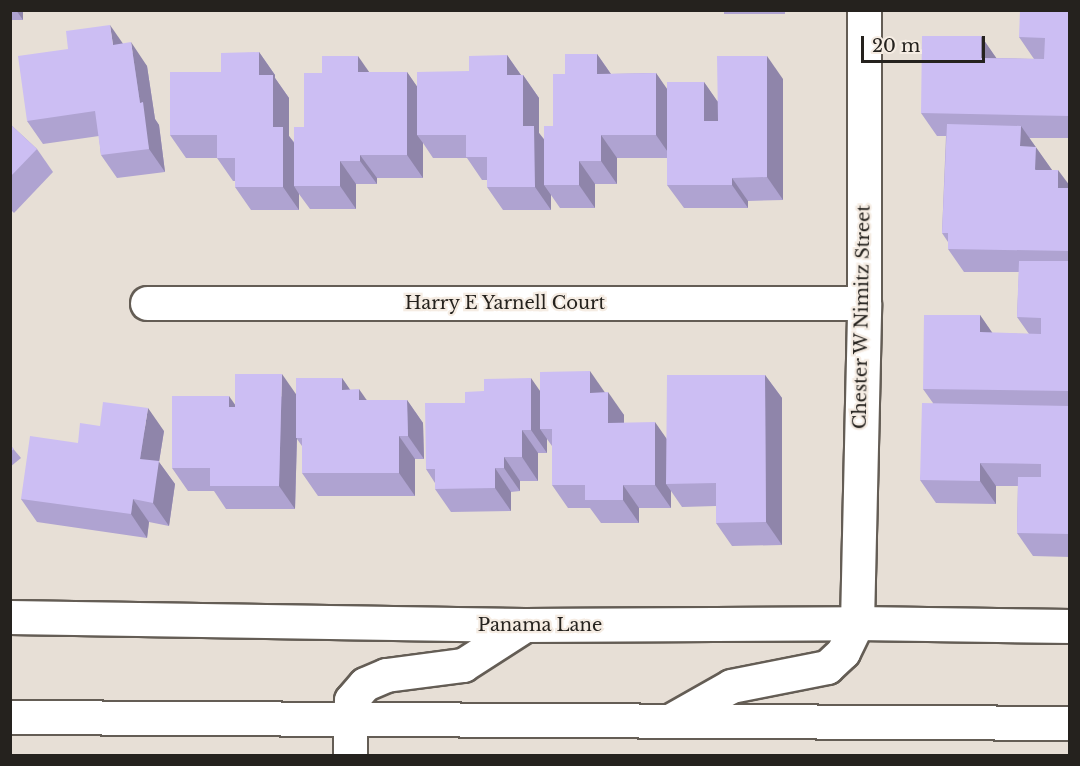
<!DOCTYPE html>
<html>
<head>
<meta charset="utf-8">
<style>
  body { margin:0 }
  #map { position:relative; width:1080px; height:766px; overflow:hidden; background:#e7dfd6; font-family:"Libre Baskerville",serif }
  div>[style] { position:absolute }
  .roads { filter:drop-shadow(2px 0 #645d55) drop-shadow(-2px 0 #645d55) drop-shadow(0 2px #645d55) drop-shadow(0 -2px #645d55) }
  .minor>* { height:33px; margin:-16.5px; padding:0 16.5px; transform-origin:16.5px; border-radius:16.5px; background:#fff }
  .secondary>* { height:33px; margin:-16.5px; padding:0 16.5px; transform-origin:16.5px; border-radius:16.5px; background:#fff }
  .wall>* { inset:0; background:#afa3d1; transform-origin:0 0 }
  .shaded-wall>* { inset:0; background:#8f85aa }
  .building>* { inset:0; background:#ccbef3 }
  span { translate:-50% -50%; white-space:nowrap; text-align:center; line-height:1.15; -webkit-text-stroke:4.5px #f5ece3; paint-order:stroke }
  .street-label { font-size:18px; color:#25221e }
  .frame { position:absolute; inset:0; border:12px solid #25221e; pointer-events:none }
  .scale { position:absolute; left:861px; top:36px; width:124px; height:27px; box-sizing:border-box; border:3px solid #25221e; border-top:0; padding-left:8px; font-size:18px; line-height:21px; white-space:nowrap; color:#25221e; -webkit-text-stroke:4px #f5ece3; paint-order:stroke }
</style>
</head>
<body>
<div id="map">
  <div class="roads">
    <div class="minor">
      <div style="left:147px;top:303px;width:717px"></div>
      <div style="left:857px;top:623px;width:320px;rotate:-88.7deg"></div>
      <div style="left:864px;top:303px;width:293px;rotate:-90deg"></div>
      <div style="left:350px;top:720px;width:36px;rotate:90deg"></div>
    </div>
    <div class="secondary">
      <div style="left:10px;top:617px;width:515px;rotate:0.89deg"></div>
      <div style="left:525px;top:625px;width:332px;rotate:-0.3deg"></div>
      <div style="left:857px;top:623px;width:213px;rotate:0.8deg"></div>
      <div style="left:10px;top:717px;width:1060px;rotate:0.32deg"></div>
      <div style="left:350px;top:720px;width:20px;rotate:-87deg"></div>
      <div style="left:351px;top:700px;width:21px;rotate:-49deg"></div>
      <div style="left:365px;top:684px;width:23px;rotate:-23deg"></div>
      <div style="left:386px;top:675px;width:78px;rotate:-7.4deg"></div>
      <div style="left:463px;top:665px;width:74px;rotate:-32.8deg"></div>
      <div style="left:671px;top:720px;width:69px;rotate:-29.5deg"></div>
      <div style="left:731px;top:686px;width:98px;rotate:-11.2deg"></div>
      <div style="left:827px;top:667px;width:22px;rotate:-43deg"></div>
      <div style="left:843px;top:652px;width:32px;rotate:-64deg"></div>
    </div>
  </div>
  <div class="wall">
    <div style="left:10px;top:10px;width:13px;height:10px"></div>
    <div style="left:724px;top:10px;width:61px;height:4px"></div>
    <div style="clip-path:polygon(1070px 10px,1070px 138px,1029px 138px,1052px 170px,1070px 186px,1070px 557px,1033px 556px,1017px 533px,1018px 486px,996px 486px,996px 504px,936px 503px,920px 480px,933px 403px,923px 389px,980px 315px,992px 333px,1029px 334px,1017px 317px,1019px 272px,964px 272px,948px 249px,948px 242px,942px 233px,946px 136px,937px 136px,921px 113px,981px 36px,996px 58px,1034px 59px,1019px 37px)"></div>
    <div style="clip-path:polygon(123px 44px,147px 66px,155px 119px,159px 125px,165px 172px,117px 178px,101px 155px,99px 136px,43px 144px,27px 121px)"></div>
    <div style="clip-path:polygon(259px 52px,275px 75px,275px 78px,289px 98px,289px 136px,294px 142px,304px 127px,369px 72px,407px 72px,417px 87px,469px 71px,507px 55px,521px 75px,523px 75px,539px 98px,539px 133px,544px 139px,553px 126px,565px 74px,597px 54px,611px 74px,656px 73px,667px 90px,704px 82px,717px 101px,783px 79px,783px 200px,748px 201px,748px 208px,684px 208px,667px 185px,667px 158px,617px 158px,617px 184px,595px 184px,595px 208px,560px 208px,551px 195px,551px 210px,503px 210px,487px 187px,487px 180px,482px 180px,467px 158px,433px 158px,423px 143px,423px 178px,377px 178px,377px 184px,356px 184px,356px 209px,310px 209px,299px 194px,299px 210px,251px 210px,235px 187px,235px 181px,233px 181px,217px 158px,186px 158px,170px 135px,221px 72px)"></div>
    <div style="clip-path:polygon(10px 124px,37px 149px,53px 172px,14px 213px,10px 209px)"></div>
    <div style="clip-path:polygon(765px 375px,782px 398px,782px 545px,732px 546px,716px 523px,716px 506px,682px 507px,671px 491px,671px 508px,639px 508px,639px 523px,601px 523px,590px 508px,568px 508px,552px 485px,552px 446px,547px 439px,547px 453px,538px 453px,538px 481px,520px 481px,520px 491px,511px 492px,511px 511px,451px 512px,435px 489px,435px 483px,426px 469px,465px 403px,484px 391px,605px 392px,624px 415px,624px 423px,667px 439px)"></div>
    <div style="clip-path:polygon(342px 378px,350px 390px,367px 400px,407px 400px,423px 423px,424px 459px,415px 459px,415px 496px,318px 496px,302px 473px,302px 446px,297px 439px,295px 509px,226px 509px,214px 491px,188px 491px,172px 468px,235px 405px,296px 394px)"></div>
    <div style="clip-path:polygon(100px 426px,164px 431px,159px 462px,175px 484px,169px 526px,149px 522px,147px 538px,37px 522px,21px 499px,78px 443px)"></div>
    <div style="clip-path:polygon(10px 445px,21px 458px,10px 467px)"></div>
  </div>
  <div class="shaded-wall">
    <div style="clip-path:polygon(16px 10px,23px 10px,23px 20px)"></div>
    <div style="clip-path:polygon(110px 25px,126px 48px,113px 45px)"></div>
    <div style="clip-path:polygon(981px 36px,997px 59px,981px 58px)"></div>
    <div style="clip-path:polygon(131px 42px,147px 66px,155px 119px,159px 125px,165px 172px,149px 149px,140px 103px)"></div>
    <div style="clip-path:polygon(259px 52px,275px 75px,275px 78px,289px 98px,289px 136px,299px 150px,294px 186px,299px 194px,299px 210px,283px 187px,273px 127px,259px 75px)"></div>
    <div style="clip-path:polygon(597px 54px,613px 77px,597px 74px)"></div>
    <div style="clip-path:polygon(507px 55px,523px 78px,507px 75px)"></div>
    <div style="clip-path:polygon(358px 56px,374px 79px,358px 72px)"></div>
    <div style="clip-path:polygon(767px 56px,783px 79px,783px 200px,767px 177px)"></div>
    <div style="clip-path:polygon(407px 72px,423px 95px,417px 135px,423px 143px,423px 178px,407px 155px)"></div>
    <div style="clip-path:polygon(656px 73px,672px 96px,672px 158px,656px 135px)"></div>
    <div style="clip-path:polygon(523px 75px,539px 98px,539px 133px,551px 149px,544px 185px,551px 195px,551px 210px,535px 187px,523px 126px)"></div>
    <div style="clip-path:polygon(704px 82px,720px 105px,720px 144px,704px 121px)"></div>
    <div style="clip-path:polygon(1021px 126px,1052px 170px,1051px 193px,1020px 146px)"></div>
    <div style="clip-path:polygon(601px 135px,617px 158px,617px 184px,601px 161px)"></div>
    <div style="clip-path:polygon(360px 155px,377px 178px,377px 184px,360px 161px)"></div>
    <div style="clip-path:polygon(340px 161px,356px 184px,356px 209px,340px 186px)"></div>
    <div style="clip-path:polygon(579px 161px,595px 184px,595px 208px,579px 185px)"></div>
    <div style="clip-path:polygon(1058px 170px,1070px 186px,1070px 205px,1058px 188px)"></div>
    <div style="clip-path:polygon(732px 178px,748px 201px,748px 208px,732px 185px)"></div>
    <div style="clip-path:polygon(980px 315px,996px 338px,980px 332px)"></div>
    <div style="clip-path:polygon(590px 371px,606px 394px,590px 393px)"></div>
    <div style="clip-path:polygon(282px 374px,298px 397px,295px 509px,279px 486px)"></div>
    <div style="clip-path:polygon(765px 375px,782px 398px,782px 545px,766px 522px)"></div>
    <div style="clip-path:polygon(342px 378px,358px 401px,342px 390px)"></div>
    <div style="clip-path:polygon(531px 378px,547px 401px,540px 429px,547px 439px,547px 453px,531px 430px)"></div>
    <div style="clip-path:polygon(359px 389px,375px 412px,359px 400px)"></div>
    <div style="clip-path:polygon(608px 392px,624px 415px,624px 446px,608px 423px)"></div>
    <div style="clip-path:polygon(229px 396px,245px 419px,229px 407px)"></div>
    <div style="clip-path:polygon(407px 400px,423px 423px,424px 459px,408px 436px)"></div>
    <div style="clip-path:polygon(148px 408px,164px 431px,159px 462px,175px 484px,169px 526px,153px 503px,140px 459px)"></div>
    <div style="clip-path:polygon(655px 422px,671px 445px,666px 484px,671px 491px,671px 508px,655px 485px)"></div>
    <div style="clip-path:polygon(522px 430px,538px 453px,538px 481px,522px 457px)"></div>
    <div style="clip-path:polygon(399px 436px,415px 459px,415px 496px,399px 473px)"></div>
    <div style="clip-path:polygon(504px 457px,520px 481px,520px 491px,504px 468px)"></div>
    <div style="clip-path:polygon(980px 463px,996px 486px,996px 504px,980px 481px)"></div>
    <div style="clip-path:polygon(495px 468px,511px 492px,511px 511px,495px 488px)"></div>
    <div style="clip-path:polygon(623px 485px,639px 508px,639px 523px,623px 500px)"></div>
    <div style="clip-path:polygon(133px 499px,149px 522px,147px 538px,131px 514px)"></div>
  </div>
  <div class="building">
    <div style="clip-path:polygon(1020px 10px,1070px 10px,1070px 116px,921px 113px,922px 36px,981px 36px,981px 58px,1044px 59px,1045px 38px,1019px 37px)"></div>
    <div style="clip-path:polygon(110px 25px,113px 45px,131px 42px,140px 103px,143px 102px,149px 149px,101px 155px,95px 111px,27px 121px,18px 56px,68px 49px,66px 31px)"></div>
    <div style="clip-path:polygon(259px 52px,259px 75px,273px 75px,273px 127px,283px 127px,283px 187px,235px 187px,235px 158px,217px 158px,217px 135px,170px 135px,170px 72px,221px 72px,221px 53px)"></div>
    <div style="clip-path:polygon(565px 54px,597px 54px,597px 74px,656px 73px,656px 135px,601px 135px,601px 161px,579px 161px,579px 185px,544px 185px,544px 126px,553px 126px,553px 74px,565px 74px)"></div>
    <div style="clip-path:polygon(507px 55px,507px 75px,523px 75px,523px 126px,534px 126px,535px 187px,487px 187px,487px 157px,466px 157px,466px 135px,417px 135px,417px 72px,469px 71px,469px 56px)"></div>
    <div style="clip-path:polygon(322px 56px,358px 56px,358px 72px,407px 72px,407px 155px,360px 155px,360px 161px,340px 161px,340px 186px,294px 186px,294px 127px,304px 127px,304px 73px,322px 73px)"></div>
    <div style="clip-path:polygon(717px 56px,767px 56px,767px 177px,732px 178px,732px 185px,667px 185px,667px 82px,704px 82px,704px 121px,718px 121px)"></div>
    <div style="clip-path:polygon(10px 124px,37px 149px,10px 177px)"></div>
    <div style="clip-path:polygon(947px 124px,1021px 126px,1020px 146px,1036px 147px,1035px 170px,1058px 170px,1058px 188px,1070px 188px,1070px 251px,948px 249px,948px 233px,942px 233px)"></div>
    <div style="clip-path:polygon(1019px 261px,1070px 261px,1070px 391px,923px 389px,924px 315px,980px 315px,980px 332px,1041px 334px,1041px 318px,1017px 317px)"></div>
    <div style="clip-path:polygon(590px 371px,590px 393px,608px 392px,608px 423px,655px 422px,655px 485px,623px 485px,623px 500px,585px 500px,585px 485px,552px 485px,552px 429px,540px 429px,540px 372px)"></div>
    <div style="clip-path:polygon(235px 374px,282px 374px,279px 486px,210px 486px,210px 468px,172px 468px,172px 396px,229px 396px,229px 407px,235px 407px)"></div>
    <div style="clip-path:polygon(667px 375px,765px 375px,766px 522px,716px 523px,716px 483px,666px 484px)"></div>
    <div style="clip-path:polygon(296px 378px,342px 378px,342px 390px,359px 389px,359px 400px,407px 400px,408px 436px,399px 436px,399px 473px,302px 473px,302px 438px,296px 438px)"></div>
    <div style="clip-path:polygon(531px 378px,531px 430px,522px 430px,522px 457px,504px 457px,504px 468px,495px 468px,495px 488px,435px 489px,435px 469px,426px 469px,425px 403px,465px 403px,465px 392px,484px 391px,484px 379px)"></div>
    <div style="clip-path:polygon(103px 402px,148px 408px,140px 459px,159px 461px,153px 503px,133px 499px,131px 514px,21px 499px,30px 436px,78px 443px,80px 423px,100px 426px)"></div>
    <div style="clip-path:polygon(922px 403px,1070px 406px,1070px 534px,1017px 533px,1018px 477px,1041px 477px,1041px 464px,980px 463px,980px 481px,920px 480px)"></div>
    <div style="clip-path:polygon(10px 445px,14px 449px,10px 452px)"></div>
  </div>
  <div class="street-label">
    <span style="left:505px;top:303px">Harry E Yarnell Court</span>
    <span style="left:862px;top:317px;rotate:-89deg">Chester W Nimitz Street</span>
    <span style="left:540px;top:625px">Panama Lane</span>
  </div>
  <div class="frame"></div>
  <div class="scale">20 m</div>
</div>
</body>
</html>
